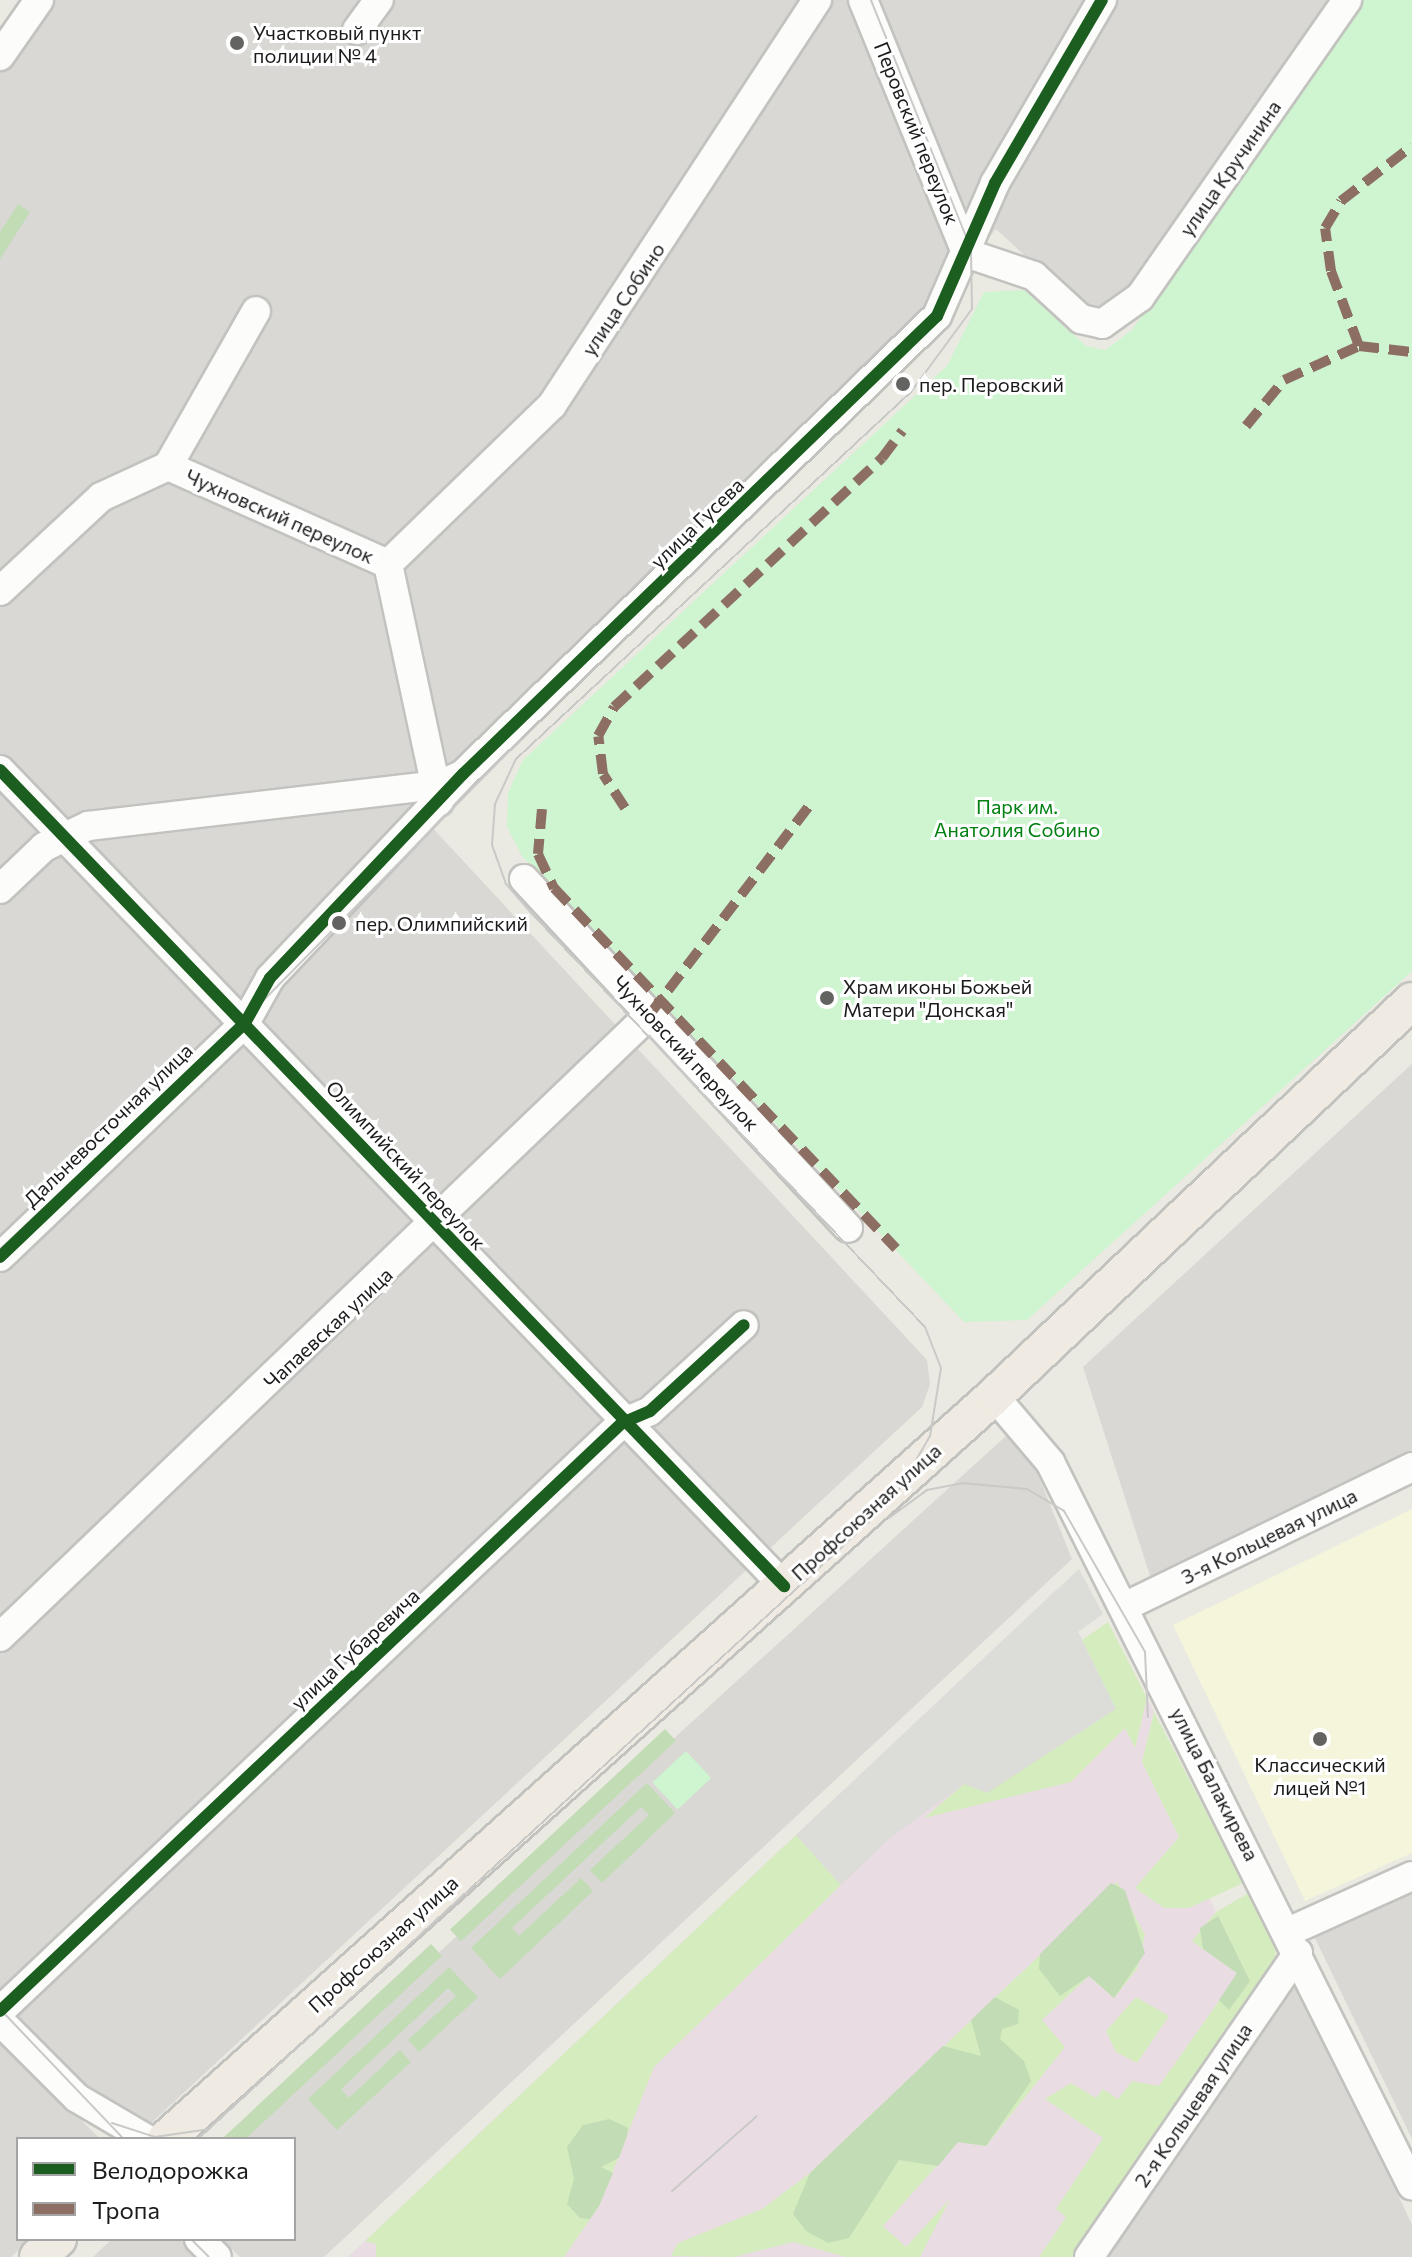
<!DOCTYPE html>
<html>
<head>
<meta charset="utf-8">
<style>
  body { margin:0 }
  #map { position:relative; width:1412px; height:2257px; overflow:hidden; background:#eae9e2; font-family:Commissioner,sans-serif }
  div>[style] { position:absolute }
  .residential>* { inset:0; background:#d9d8d4 }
  .industrial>* { inset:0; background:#e9dce3 }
  .education>* { inset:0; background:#f5f5dc }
  .grass>* { inset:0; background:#d5ecbe }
  .forest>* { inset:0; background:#c2dcb5; transform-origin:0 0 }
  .park>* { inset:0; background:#cef5cf; transform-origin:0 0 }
  .parking>* { inset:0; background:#dcdcd9 }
  .roads { filter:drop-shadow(2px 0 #c2c2bf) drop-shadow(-2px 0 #c2c2bf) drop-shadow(0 2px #c2c2bf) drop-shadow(0 -2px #c2c2bf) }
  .minor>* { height:28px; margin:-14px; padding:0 14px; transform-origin:14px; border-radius:14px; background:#fcfcfb }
  .major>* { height:36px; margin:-18px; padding:0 18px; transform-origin:18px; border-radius:18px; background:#f0ebe2 }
  .tram>* { height:2px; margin:-1px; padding:0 1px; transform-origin:1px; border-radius:1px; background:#c9c9c8 }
  .quiet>* { height:10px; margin-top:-5px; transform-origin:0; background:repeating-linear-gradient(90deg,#8d6e63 0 20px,transparent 0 30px) }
  .cycleway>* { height:12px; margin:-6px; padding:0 6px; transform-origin:6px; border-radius:6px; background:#1b5e20 }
  .dots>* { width:22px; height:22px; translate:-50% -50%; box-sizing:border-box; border:4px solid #fff; border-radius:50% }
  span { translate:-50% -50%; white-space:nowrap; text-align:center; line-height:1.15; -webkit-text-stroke:6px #fff; paint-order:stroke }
  .poi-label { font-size:20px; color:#1b1b1b }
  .left { translate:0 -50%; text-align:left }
  .street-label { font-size:20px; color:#1b1b1b }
  .park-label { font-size:20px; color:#028011 }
  .legend { position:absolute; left:16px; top:2137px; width:280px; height:104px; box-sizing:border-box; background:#fff; border:2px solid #a4a4a4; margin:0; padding:10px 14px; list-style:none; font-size:24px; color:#1b1b1b }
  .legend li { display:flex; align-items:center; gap:16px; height:40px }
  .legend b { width:40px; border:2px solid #a4a4a4 }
</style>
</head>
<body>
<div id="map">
  <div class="residential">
    <div style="clip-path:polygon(46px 0,1337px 0,1134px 291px,1112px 309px,1085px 311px,996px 229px,921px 321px,413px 807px,927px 1360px,930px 1384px,922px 1407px,148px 2126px,104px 2108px,0 2001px,0 68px)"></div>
    <div style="clip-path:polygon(1412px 1064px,1412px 1455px,1153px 1585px,1083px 1367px)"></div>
    <div style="clip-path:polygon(1018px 1425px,1072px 1559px,324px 2257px,240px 2257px,222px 2239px,294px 2239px,294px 2139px,234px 2139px)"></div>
    <div style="clip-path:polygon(1412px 1890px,1412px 2139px,1313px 1934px)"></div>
    <div style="clip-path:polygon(1296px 1976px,1412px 2225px,1412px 2257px,1103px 2257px)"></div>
    <div style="clip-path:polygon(0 2038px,100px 2139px,18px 2139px,18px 2239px,31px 2239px,11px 2257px,0 2257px)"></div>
    <div style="clip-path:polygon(112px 2239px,180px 2239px,197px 2257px,93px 2257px)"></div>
  </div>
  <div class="industrial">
    <div style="clip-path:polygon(1057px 1589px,1135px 1747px,1147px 1698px,1154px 1712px,1142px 1762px,1250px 1981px,1053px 2257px,348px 2257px)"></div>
  </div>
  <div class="education">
    <div style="clip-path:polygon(1412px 1509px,1412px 1853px,1305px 1901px,1173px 1625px)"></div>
  </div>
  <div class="grass">
    <div style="clip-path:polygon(1108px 1622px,1147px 1698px,1135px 1748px,1125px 1728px,1071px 1782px,924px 1818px,964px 1784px,1115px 1708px,1082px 1640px)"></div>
    <div style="clip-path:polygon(1154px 1712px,1243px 1883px,1189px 1908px,1164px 1908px,1135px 1888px,1179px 1837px,1142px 1762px)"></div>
    <div style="clip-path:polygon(796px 1835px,841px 1885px,654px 2067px,599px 2206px,564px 2257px,376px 2257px,376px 2244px,365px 2241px)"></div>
    <div style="clip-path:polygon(1117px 1882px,1145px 1935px,1137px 1969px,1114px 1998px,1089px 1976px,1042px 2020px,1065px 2047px,986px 2146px,958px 2142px,883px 2226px,906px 2247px,950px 2199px,920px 2257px,846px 2257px,793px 2242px,734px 2257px,671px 2256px,678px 2243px,762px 2209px,810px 2173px)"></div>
    <div style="clip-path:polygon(1249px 1893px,1276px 1949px,1273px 1975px,1073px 2257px,1039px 2257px,1066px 2217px,1056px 2209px,1103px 2138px,1045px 2099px,1071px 2083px,1096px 2098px,1103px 2089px,1118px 2099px,1132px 2081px,1159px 2086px,1238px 1974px,1192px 1941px,1216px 1912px)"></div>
    <div style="clip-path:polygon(1136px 1997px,1169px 2016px,1137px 2063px,1116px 2052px,1106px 2031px)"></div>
  </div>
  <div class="forest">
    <div style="clip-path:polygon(18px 204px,30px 212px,0 259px,0 232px)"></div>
    <div style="left:665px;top:1729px;width:16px;height:294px;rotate:47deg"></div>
    <div style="clip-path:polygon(647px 1783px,675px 1813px,602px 1883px,590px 1870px,649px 1815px,641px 1807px,512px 1928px,519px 1936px,581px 1878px,593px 1891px,500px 1979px,471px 1948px)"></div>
    <div style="clip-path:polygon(1111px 1883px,1125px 1890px,1145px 1953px,1114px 1998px,1089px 1976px,1060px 1996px,1039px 1969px,1040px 1954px)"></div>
    <div style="clip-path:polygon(1218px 1916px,1250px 1981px,1229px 2010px,1219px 2000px,1237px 1973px,1203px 1949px,1200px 1928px)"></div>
    <div style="left:431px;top:1944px;width:16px;height:287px;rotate:47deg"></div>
    <div style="clip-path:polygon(449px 1967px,478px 1997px,419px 2052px,408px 2040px,456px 1996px,448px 1988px,341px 2089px,349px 2098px,400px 2050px,411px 2062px,337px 2130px,308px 2099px)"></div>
    <div style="clip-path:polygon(995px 1997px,1019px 2010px,1018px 2024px,1002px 2029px,1000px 2039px,1024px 2061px,1031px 2081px,986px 2146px,958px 2142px,938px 2166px,899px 2160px,849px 2238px,828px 2243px,806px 2231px,793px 2214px,810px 2173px,943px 2046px,981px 2056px,971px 2020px)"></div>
    <div style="clip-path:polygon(609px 2119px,628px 2128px,627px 2136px,619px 2158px,601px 2167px,613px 2173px,599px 2206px,590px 2219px,580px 2218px,567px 2204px,574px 2179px,567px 2147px,583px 2125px)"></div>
  </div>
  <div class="park">
    <div style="clip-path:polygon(1359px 0,1412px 0,1412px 971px,1027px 1320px,964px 1322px,522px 856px,507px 827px,508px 793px,523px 760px,947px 366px,984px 292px,1024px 290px,1086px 346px,1105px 350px,1132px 330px)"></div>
    <div style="left:686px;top:1751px;width:37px;height:46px;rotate:47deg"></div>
  </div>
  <div class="parking">
    <div style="clip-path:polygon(1079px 1569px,1103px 1614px,1078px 1632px,1116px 1709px,987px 1793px,964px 1784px,890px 1838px,841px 1885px,796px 1835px)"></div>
  </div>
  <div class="roads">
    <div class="minor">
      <div style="left:863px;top:0;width:273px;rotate:67.8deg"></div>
      <div style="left:966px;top:253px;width:72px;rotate:18.7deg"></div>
      <div style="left:1034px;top:276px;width:64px;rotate:42.5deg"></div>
      <div style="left:1081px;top:319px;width:22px;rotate:13deg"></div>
      <div style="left:1102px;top:324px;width:47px;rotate:-35.4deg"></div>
      <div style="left:1140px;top:297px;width:362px;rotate:-55.1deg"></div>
      <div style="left:357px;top:30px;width:37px;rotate:-54deg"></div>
      <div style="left:0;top:56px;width:68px;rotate:-55.1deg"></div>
      <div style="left:168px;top:466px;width:241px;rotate:24deg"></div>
      <div style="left:388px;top:564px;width:243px;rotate:77.9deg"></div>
      <div style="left:388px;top:564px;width:228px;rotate:-44.1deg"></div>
      <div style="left:552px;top:405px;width:484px;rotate:-56.8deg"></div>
      <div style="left:0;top:591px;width:138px;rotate:-42.9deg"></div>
      <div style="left:101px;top:497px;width:74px;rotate:-24.8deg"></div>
      <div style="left:168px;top:466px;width:178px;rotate:-60.4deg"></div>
      <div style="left:0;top:770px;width:1132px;rotate:46.15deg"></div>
      <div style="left:524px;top:879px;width:476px;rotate:47.1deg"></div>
      <div style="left:0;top:889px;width:61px;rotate:-43.7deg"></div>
      <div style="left:44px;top:847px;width:49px;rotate:-25.5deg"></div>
      <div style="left:88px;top:826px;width:353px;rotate:-6.7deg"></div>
      <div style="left:439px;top:785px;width:24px;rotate:-24deg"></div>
      <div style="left:0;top:1257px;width:339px;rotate:-43.7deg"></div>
      <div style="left:245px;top:1023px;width:51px;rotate:-60.9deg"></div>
      <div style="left:270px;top:978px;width:281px;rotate:-46.6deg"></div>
      <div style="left:463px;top:774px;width:659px;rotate:-44.02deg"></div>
      <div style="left:937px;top:316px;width:145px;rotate:-66.4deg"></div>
      <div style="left:995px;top:183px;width:212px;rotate:-59.7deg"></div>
      <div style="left:994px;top:1396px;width:87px;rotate:49.7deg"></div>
      <div style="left:1050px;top:1462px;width:809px;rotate:63.43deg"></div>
      <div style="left:1126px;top:1606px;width:318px;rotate:-25.9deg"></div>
      <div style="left:0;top:1637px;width:900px;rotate:-43.78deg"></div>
      <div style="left:1288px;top:1932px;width:136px;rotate:-24.3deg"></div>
      <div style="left:0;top:2011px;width:856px;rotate:-43.39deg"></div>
      <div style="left:622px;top:1423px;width:30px;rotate:-23deg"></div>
      <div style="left:650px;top:1411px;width:127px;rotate:-42.5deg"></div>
      <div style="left:0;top:2021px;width:109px;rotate:45deg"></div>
      <div style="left:77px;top:2098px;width:81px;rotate:30.4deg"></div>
      <div style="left:199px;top:2239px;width:25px;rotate:45deg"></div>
      <div style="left:1089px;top:2257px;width:369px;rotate:-55.5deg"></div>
    </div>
    <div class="major">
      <div style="left:166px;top:2139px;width:1112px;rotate:-41.9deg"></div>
      <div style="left:994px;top:1396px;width:575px;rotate:-43.38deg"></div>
      <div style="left:38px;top:2257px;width:27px;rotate:-42deg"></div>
    </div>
  </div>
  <div class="tram">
    <div style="left:0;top:1249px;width:340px;rotate:-43.2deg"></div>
    <div style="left:248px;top:1016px;width:388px;rotate:-45.4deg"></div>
    <div style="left:889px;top:1518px;width:47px;rotate:-36.4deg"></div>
    <div style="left:927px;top:1490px;width:36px;rotate:-11deg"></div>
    <div style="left:962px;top:1483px;width:65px;rotate:5.3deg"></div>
    <div style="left:1027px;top:1489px;width:43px;rotate:30.7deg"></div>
    <div style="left:1064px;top:1511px;width:163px;rotate:60.1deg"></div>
    <div style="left:1145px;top:1652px;width:65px;rotate:87.4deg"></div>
    <div style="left:0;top:2009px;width:180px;rotate:46.4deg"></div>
    <div style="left:112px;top:2123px;width:45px;rotate:18deg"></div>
    <div style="left:155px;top:2137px;width:55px;rotate:-8.4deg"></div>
    <div style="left:198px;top:2139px;width:944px;rotate:-42.6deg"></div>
    <div style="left:893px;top:1500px;width:74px;rotate:-60deg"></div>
    <div style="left:930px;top:1436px;width:69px;rotate:-80.8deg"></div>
    <div style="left:941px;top:1368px;width:44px;rotate:-111.3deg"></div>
    <div style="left:925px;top:1327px;width:567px;rotate:-133.57deg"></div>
    <div style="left:534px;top:916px;width:43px;rotate:-131.2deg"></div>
    <div style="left:506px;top:884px;width:41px;rotate:-109.7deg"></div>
    <div style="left:492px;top:845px;width:41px;rotate:-85.8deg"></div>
    <div style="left:495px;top:804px;width:50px;rotate:-65deg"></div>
    <div style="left:516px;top:759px;width:539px;rotate:-42.9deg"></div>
    <div style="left:911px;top:392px;width:103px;rotate:-53.7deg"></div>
    <div style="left:972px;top:309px;width:60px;rotate:-91deg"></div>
    <div style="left:971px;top:249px;width:268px;rotate:-111.9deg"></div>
    <div style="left:672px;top:2191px;width:113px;rotate:-41.4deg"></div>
    <div style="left:191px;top:2239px;width:25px;rotate:45deg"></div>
  </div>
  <div class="quiet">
    <div style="left:1359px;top:346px;width:80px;rotate:-110.5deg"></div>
    <div style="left:1331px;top:271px;width:43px;rotate:-97.9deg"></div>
    <div style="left:1325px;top:228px;width:31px;rotate:-59deg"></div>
    <div style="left:1341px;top:201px;width:90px;rotate:-37.8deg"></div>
    <div style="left:1246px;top:426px;width:60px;rotate:-50.4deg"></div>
    <div style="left:1284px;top:380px;width:82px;rotate:-24.4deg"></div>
    <div style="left:1359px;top:346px;width:53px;rotate:6.5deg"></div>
    <div style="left:625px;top:808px;width:40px;rotate:-122.9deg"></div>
    <div style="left:603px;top:774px;width:38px;rotate:-97deg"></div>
    <div style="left:598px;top:736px;width:33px;rotate:-61deg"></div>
    <div style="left:614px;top:707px;width:366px;rotate:-42.9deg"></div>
    <div style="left:882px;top:458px;width:34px;rotate:-53deg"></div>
    <div style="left:542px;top:809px;width:45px;rotate:95.1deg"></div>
    <div style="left:538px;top:854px;width:38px;rotate:65deg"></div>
    <div style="left:554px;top:888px;width:497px;rotate:46.5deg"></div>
    <div style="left:650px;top:1014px;width:262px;rotate:-52.6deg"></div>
  </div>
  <div class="cycleway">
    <div style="left:0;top:770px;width:1132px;rotate:46.15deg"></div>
    <div style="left:0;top:1257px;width:339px;rotate:-43.7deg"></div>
    <div style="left:245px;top:1023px;width:51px;rotate:-60.9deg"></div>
    <div style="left:270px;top:978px;width:281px;rotate:-46.6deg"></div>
    <div style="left:463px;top:774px;width:659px;rotate:-44.02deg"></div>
    <div style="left:937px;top:316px;width:145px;rotate:-66.4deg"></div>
    <div style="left:995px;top:183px;width:212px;rotate:-59.7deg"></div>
    <div style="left:0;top:2011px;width:856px;rotate:-43.39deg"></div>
    <div style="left:622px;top:1423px;width:30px;rotate:-23deg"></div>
    <div style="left:650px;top:1411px;width:127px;rotate:-42.5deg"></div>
  </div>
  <div class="dots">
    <div style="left:237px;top:43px;background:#636361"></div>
    <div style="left:903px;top:384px;background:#636361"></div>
    <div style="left:339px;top:923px;background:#636361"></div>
    <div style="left:827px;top:998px;background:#636361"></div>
    <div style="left:1320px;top:1739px;background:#636361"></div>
  </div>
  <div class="poi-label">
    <span class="left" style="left:253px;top:44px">Участковый пункт<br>полиции № 4</span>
    <span class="left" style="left:919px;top:384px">пер. Перовский</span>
    <span class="left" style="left:355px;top:923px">пер. Олимпийский</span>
    <span class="left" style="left:843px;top:998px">Храм иконы Божьей<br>Матери "Донская"</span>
    <span style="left:1320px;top:1776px">Классический<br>лицей №1</span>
  </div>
  <div class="street-label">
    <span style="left:917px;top:133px;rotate:68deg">Перовский переулок</span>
    <span style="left:1230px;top:168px;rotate:-55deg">улица Кручинина</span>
    <span style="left:623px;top:299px;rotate:-56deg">улица Собино</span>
    <span style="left:280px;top:516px;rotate:24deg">Чухновский переулок</span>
    <span style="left:697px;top:523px;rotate:-44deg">улица Гусева</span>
    <span style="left:686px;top:1053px;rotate:47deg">Чухновский переулок</span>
    <span style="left:108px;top:1125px;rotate:-44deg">Дальневосточная улица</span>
    <span style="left:406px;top:1165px;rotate:47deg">Олимпийский переулок</span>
    <span style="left:328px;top:1328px;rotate:-43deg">Чапаевская улица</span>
    <span style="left:866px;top:1512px;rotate:-42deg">Профсоюзная улица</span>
    <span style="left:1269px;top:1536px;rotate:-26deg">3-я Кольцевая улица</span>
    <span style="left:355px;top:1649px;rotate:-43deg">улица Губаревича</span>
    <span style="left:1215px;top:1784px;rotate:63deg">улица Балакирева</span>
    <span style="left:383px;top:1944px;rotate:-42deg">Профсоюзная улица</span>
    <span style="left:1193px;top:2105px;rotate:-56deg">2-я Кольцевая улица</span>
  </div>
  <div class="park-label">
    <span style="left:1017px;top:818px">Парк им.<br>Анатолия Собино</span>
  </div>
  <ul class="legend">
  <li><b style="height:10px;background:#1b5e20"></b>Велодорожка</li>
  <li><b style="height:10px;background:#8d6e63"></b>Тропа</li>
  </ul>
</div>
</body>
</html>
